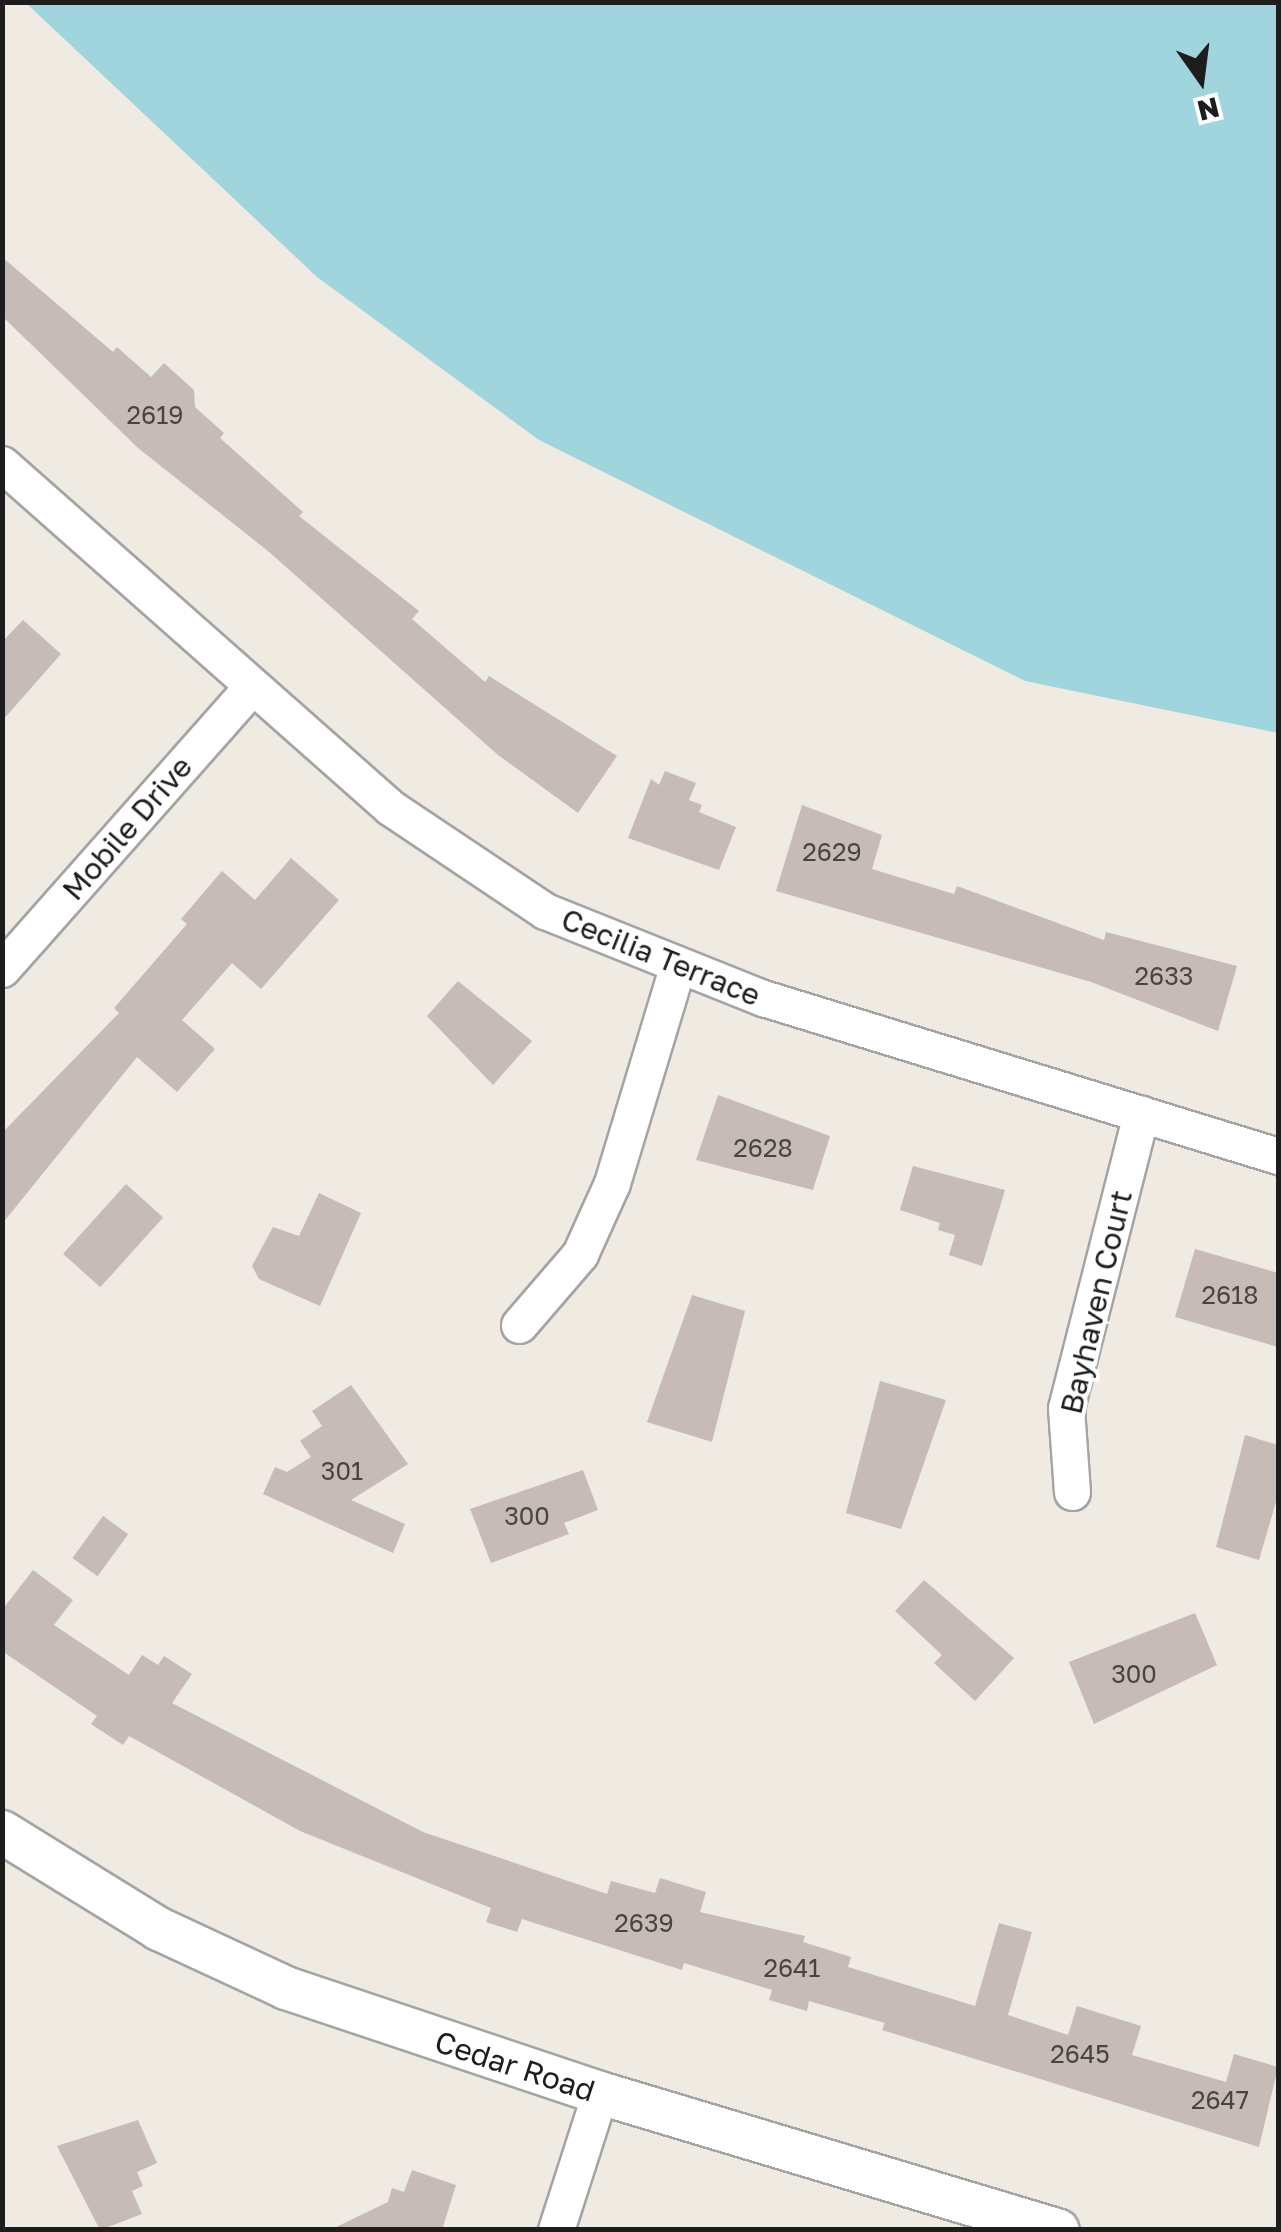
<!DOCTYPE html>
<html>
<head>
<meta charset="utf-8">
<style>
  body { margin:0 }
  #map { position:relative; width:1281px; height:2232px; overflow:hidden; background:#efeae2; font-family:"Golos Text",sans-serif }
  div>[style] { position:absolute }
  .water>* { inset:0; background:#a1d5de }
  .building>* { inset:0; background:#c6bbb6; transform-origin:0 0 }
  .roads { filter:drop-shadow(2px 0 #a4a4a4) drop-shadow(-2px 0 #a4a4a4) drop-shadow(0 2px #a4a4a4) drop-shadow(0 -2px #a4a4a4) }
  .minor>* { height:35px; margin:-17.5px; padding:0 17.5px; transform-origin:17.5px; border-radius:17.5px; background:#fff }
  .tertiary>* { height:42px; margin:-21px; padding:0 21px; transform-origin:21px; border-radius:21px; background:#fff }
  span { translate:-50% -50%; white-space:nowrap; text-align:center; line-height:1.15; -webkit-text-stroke:8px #fff; paint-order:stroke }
  .number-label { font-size:25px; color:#474443 }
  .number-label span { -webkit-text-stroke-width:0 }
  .street-label { font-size:30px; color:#1d1d1d }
  .frame { position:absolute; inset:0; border:5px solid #1d1d1d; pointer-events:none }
  .north { position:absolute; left:1151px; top:30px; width:100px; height:100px; -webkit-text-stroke:8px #fff; paint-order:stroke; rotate:166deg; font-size:28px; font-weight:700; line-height:40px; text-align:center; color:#1d1d1d }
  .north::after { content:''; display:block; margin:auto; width:35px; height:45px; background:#1d1d1d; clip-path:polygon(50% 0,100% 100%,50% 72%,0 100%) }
</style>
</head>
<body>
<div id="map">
  <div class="water">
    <div style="clip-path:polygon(26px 3px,1278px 3px,1278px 733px,1025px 681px,539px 440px,317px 277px)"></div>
  </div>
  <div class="building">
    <div style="clip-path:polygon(2px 257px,113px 352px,117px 347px,151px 377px,164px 363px,194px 390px,195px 407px,224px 433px,220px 438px,303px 512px,299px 516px,419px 611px,412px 619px,485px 682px,489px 676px,617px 756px,578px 813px,498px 755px,268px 551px,138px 448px,2px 316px)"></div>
    <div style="clip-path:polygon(23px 620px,61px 654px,2px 721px,2px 642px)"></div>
    <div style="clip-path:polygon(665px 771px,696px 783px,689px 800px,702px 805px,699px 812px,736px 827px,719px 870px,628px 838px,651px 779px,659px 785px)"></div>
    <div style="clip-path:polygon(802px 805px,882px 835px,872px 869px,954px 894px,957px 886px,1104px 940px,1106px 932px,1237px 966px,1218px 1031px,1091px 982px,776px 891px)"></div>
    <div style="clip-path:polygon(291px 858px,339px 900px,261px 989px,232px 963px,182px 1020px,215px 1049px,177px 1092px,137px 1057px,2px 1224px,2px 1133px,119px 1013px,114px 1008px,187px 924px,181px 919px,222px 871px,255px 900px)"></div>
    <div style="clip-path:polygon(458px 981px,532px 1041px,493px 1085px,427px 1016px)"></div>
    <div style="clip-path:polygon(718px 1095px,830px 1136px,813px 1190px,696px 1160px)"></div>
    <div style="clip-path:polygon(913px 1166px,1005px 1190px,982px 1266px,949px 1255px,955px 1235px,938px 1230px,940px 1223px,900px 1210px)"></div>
    <div style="left:126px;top:1184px;width:50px;height:94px;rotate:42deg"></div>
    <div style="clip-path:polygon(319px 1193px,361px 1213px,320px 1306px,259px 1279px,252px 1266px,273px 1227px,299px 1236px)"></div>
    <div style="clip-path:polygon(1195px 1249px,1278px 1273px,1278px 1347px,1175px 1317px)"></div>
    <div style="clip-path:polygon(692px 1295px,745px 1311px,712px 1442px,647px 1422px)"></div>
    <div style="clip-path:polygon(880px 1381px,946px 1400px,901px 1529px,846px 1513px)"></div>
    <div style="clip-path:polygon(351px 1385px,408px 1464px,351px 1500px,405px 1524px,393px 1553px,263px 1494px,275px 1467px,287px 1472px,311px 1457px,300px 1441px,322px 1426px,312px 1411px)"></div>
    <div style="clip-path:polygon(1245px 1435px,1278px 1445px,1278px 1495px,1259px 1560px,1216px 1547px)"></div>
    <div style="clip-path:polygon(583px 1470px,598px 1510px,564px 1523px,569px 1534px,491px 1563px,470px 1509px)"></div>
    <div style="left:103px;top:1516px;width:31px;height:52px;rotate:36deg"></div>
    <div style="clip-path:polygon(33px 1570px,73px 1600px,54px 1625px,129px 1675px,142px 1655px,158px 1665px,164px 1656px,192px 1674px,172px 1703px,423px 1832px,607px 1894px,611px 1881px,655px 1893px,660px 1878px,706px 1892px,700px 1912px,805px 1936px,803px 1942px,851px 1957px,848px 1967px,975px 2006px,999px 1923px,1032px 1932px,1008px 2015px,1068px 2035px,1077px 2006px,1141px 2026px,1132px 2055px,1226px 2082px,1234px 2054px,1278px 2067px,1259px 2147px,882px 2030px,885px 2023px,809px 2001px,807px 2011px,769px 2000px,772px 1990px,684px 1963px,682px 1970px,522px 1919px,517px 1932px,486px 1922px,491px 1908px,300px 1831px,129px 1736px,123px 1745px,91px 1724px,97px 1716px,2px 1651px,2px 1610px)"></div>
    <div style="clip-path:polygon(924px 1580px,1014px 1658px,975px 1701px,934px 1663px,942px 1655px,895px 1611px)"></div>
    <div style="clip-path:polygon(1195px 1613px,1217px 1665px,1094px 1724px,1069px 1662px)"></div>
    <div style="clip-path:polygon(138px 2120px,157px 2163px,137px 2172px,143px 2186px,132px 2191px,142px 2214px,100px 2230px,57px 2146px)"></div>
    <div style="clip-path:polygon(412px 2170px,456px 2185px,442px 2230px,330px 2230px,388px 2202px,392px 2188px,404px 2192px)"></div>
  </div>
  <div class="roads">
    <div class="minor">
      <div style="left:2px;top:464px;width:519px;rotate:41.49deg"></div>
      <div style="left:391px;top:808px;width:185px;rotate:33.8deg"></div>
      <div style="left:545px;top:911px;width:235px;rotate:21.8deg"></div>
      <div style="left:763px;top:998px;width:539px;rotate:17.06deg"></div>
      <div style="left:2px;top:969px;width:378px;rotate:-48.5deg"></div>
      <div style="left:519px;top:1325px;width:94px;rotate:-49.3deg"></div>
      <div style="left:580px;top:1254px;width:78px;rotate:-65.7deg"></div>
      <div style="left:612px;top:1183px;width:225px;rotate:-73.2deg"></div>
      <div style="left:1072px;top:1492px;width:84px;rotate:-94.1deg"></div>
      <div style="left:1066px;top:1408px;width:304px;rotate:-75.7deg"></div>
      <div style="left:556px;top:2230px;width:144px;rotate:-72.2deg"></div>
    </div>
    <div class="tertiary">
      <div style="left:2px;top:1832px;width:185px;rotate:31.7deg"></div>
      <div style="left:159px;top:1929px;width:140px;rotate:24.9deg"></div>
      <div style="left:286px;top:1988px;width:331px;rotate:18.5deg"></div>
      <div style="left:600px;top:2093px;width:478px;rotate:16.7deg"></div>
    </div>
  </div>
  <div class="number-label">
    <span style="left:155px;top:415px">2619</span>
    <span style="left:832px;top:852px">2629</span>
    <span style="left:1164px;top:976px">2633</span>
    <span style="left:763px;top:1148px">2628</span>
    <span style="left:1230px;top:1295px">2618</span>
    <span style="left:342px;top:1471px">301</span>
    <span style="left:527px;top:1516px">300</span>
    <span style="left:1134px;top:1674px">300</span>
    <span style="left:644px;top:1923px">2639</span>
    <span style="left:792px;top:1968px">2641</span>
    <span style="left:1080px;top:2054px">2645</span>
    <span style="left:1220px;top:2100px">2647</span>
  </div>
  <div class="street-label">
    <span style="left:127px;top:828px;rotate:-49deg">Mobile Drive</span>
    <span style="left:661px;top:957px;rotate:22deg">Cecilia Terrace</span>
    <span style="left:1096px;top:1302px;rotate:-77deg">Bayhaven Court</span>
    <span style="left:515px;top:2066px;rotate:18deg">Cedar Road</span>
  </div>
  <div class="frame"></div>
  <div class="north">N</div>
</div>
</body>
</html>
